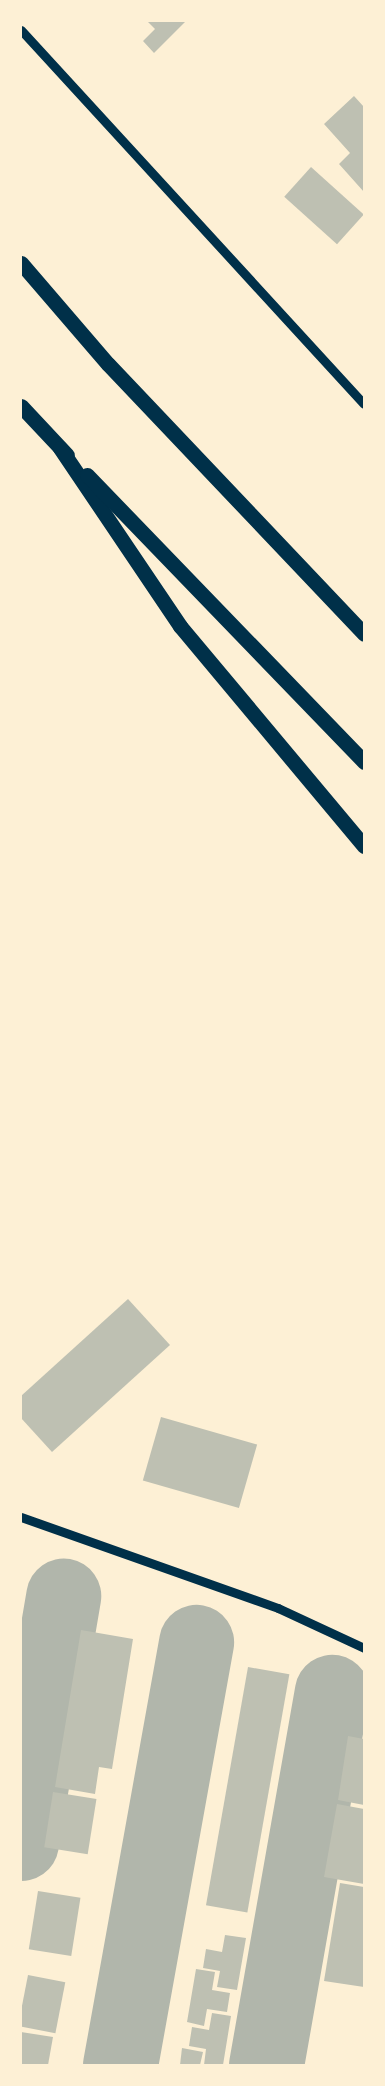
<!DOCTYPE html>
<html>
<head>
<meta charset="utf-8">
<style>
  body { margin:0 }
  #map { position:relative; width:385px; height:2086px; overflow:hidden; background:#fdf0d5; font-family:"Source Sans 3",sans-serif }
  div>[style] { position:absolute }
  .taxiway>* { height:75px; margin:-37.5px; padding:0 37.5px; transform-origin:37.5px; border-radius:37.5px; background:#b1b6ab }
  .building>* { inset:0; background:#bec0b2; transform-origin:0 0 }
  .tertiary>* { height:9px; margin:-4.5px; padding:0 4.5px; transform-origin:4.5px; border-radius:4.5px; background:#003049 }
  .motorway>* { height:15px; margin:-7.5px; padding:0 7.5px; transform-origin:7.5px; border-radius:7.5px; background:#003049 }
  span { translate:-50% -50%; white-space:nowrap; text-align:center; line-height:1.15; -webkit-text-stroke:5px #fdf0d5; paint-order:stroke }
  .frame { position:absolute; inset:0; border:22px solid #fdf0d5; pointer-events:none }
</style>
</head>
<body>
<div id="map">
  <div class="taxiway">
    <div style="left:21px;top:1843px;width:251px;rotate:-80.3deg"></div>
    <div style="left:120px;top:2065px;width:430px;rotate:-79.8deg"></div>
    <div style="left:266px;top:2065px;width:379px;rotate:-80deg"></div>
  </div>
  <div class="building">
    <div style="clip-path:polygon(147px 21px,186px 21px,154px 53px,143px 41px,155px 29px)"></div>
    <div style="clip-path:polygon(354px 96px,364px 107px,364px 192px,339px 164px,350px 153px,324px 124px)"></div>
    <div style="left:311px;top:167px;width:71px;height:40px;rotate:42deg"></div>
    <div style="clip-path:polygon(128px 1299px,170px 1345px,52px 1452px,21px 1418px,21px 1396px)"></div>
    <div style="left:161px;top:1417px;width:100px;height:66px;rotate:16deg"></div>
    <div style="clip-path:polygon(81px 1630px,133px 1639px,112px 1769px,99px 1767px,95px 1794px,55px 1787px)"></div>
    <div style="left:248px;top:1667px;width:42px;height:242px;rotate:10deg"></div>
    <div style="clip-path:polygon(348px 1736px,364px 1739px,364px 1805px,338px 1800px)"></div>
    <div style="left:53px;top:1792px;width:44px;height:56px;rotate:9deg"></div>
    <div style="clip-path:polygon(337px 1804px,364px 1809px,364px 1884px,324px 1877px)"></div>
    <div style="clip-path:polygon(340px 1883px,364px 1887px,364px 1987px,324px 1981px)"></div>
    <div style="left:38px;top:1891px;width:43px;height:59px;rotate:9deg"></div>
    <div style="clip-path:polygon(225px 1935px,246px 1938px,237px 1990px,217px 1987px,220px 1971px,203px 1968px,206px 1949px,222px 1952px)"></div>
    <div style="clip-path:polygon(196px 1969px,215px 1972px,212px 1990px,230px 1993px,227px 2012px,207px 2009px,204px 2026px,187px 2022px)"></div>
    <div style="left:28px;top:1975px;width:38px;height:52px;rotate:11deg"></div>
    <div style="clip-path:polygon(212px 2013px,231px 2016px,223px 2065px,204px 2065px,206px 2049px,189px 2046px,192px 2027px,209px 2030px)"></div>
    <div style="clip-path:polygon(21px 2032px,53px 2037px,48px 2065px,21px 2065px)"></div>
    <div style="clip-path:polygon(182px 2048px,203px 2052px,200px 2065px,180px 2065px)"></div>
  </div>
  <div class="tertiary">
    <div style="left:21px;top:30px;width:507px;rotate:47.48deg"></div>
    <div style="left:21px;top:1517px;width:273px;rotate:19.5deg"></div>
    <div style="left:278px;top:1608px;width:95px;rotate:24.9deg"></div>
  </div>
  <div class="motorway">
    <div style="left:21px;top:263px;width:133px;rotate:49.3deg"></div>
    <div style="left:108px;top:364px;width:372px;rotate:46.5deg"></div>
    <div style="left:21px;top:406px;width:67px;rotate:46.8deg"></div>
    <div style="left:60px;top:448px;width:215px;rotate:56deg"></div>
    <div style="left:180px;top:626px;width:287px;rotate:50.1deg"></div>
    <div style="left:87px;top:475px;width:399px;rotate:46deg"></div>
  </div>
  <div class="frame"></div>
</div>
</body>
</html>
